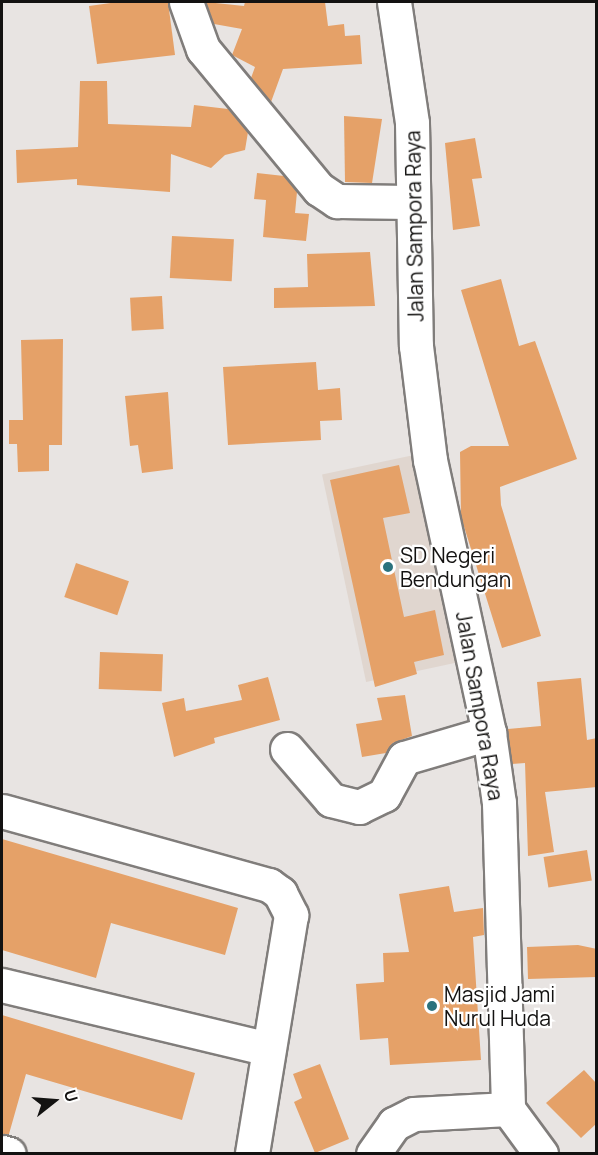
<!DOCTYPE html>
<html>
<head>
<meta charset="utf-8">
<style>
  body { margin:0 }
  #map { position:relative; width:598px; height:1155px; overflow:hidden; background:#e8e4e2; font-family:Manrope,sans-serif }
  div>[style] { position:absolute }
  .built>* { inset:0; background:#e0d6cf; transform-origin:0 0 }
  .building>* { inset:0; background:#e5a168; transform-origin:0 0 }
  .roads { filter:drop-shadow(2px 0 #807d7b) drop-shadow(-2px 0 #807d7b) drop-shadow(0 2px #807d7b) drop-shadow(0 -2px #807d7b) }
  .minor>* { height:33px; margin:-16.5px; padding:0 16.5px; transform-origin:16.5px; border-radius:16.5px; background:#fff }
  .dots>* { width:16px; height:16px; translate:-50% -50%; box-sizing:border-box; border:3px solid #fff; border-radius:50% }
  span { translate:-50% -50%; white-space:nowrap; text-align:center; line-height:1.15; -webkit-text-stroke:4.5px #fff; paint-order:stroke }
  .street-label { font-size:21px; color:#131211 }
  .poi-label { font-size:21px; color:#131211 }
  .left { translate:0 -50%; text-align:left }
  .frame { position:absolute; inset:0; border:3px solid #131211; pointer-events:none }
  .north { position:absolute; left:24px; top:1071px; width:60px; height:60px; -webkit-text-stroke:4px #fff; paint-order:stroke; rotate:73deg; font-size:16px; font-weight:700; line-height:24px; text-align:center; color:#131211 }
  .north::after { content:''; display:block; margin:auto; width:21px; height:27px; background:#131211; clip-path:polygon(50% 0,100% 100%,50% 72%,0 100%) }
</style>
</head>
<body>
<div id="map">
  <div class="built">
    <div style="left:414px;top:455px;width:212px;height:94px;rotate:78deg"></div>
  </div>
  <div class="building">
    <div style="clip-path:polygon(118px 2px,168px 2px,175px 55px,97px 64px,89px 6px)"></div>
    <div style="clip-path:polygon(206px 2px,244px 6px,245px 2px,325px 2px,328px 26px,344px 24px,345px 36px,360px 35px,362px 64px,283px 69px,271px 102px,251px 78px,255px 67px,232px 55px,242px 29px,214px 24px)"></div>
    <div style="clip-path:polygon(80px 81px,107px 81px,108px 124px,191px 127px,194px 105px,228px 109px,248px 132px,245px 150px,225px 155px,211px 168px,171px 154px,170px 192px,77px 185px,77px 179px,17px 183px,16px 150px,78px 147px)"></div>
    <div style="clip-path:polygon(344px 116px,382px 119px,372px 183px,345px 182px)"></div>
    <div style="clip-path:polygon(475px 138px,482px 178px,472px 179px,480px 226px,453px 230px,445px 143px)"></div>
    <div style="clip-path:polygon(257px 173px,284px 176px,297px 192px,295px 213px,309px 214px,306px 241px,263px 237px,266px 200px,254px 199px)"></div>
    <div style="left:172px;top:236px;width:62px;height:42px;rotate:3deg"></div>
    <div style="clip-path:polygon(370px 252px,375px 306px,274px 308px,274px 288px,308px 287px,307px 254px)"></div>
    <div style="clip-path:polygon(501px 279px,519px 346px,535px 341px,577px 459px,500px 487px,501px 505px,541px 636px,502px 648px,461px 517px,460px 452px,471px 446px,509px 446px,461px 290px)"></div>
    <div style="left:162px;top:296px;width:33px;height:32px;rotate:87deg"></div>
    <div style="clip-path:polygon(63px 339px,62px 445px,49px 445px,49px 471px,18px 472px,17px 444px,9px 444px,9px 420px,23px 420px,21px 340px)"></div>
    <div style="clip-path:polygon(316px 362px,318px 390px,340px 388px,342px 420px,320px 421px,321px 440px,228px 445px,223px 367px)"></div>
    <div style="clip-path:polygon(168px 392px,173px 469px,142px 473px,138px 445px,130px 446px,125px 396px)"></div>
    <div style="clip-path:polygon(399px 465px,410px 513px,383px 518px,404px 617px,435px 610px,444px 655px,414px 662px,417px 674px,375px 687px,330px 480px)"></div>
    <div style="left:76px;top:563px;width:56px;height:36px;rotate:19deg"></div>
    <div style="left:100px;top:652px;width:63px;height:37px;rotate:2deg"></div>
    <div style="clip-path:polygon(268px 677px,280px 720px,214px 738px,215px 743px,174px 757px,162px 703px,184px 698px,186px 711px,242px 700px,238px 685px)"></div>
    <div style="clip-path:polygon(581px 678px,587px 740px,597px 738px,597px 787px,545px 792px,554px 852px,528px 856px,525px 763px,512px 764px,507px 729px,541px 726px,537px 682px)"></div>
    <div style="clip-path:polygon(405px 695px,412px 736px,393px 743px,386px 753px,362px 757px,356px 724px,382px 720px,377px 698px)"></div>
    <div style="clip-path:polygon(2px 839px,238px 908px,225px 955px,111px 923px,96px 978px,2px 950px)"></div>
    <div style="left:587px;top:850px;width:31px;height:44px;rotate:81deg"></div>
    <div style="clip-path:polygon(449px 886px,454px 912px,483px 908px,484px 935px,473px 937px,481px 1060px,390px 1065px,388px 1038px,360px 1040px,356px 984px,384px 982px,383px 953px,409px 952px,399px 894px)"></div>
    <div style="clip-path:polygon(578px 945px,597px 949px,597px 977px,528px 979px,527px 947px)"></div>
    <div style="clip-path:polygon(2px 1015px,195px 1073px,182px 1120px,26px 1074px,9px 1134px,2px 1134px)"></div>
    <div style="clip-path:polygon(320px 1064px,349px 1139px,315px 1153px,294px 1102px,302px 1098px,293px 1074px)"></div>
    <div style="clip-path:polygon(584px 1070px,597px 1084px,597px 1123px,581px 1138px,546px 1103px)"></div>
  </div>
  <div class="roads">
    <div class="minor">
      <div style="left:186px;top:2px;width:50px;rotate:70.1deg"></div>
      <div style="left:203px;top:49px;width:182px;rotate:50.4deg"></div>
      <div style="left:319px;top:189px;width:22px;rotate:34deg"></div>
      <div style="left:337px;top:201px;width:74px;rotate:0.8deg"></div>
      <div style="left:394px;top:2px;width:122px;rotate:81.5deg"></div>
      <div style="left:412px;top:123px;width:223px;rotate:89deg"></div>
      <div style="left:416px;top:346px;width:115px;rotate:83deg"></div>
      <div style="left:430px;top:460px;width:279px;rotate:77.8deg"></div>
      <div style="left:489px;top:733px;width:71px;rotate:81.9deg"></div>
      <div style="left:499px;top:803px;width:306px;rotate:88.3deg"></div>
      <div style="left:508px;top:1109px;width:56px;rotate:53.7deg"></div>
      <div style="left:287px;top:749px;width:67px;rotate:49.2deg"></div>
      <div style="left:331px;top:800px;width:29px;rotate:14deg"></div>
      <div style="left:359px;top:807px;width:28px;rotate:-26deg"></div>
      <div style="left:384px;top:795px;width:42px;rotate:-61.6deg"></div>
      <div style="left:404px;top:758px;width:89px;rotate:-16.4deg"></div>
      <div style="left:2px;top:811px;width:277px;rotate:15.5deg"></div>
      <div style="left:269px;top:885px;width:14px;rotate:36deg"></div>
      <div style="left:280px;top:893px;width:25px;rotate:63deg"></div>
      <div style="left:291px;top:915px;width:242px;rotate:99.3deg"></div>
      <div style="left:2px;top:985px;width:274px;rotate:13.5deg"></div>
      <div style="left:2px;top:1152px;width:7px;rotate:16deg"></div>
      <div style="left:373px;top:1154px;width:37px;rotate:-55deg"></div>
      <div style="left:394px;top:1124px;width:22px;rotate:-27deg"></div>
      <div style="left:414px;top:1114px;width:94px;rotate:-3deg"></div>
    </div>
  </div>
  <div class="dots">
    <div style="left:388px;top:567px;background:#2a727d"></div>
    <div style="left:432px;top:1006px;background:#2a727d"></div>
  </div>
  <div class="street-label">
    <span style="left:414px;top:226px;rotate:-91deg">Jalan Sampora Raya</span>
    <span style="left:480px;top:706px;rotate:80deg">Jalan Sampora Raya</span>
  </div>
  <div class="poi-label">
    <span class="left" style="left:400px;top:567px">SD Negeri<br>Bendungan</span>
    <span class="left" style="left:444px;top:1006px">Masjid Jami<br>Nurul Huda</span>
  </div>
  <div class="frame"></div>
  <div class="north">U</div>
</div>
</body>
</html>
